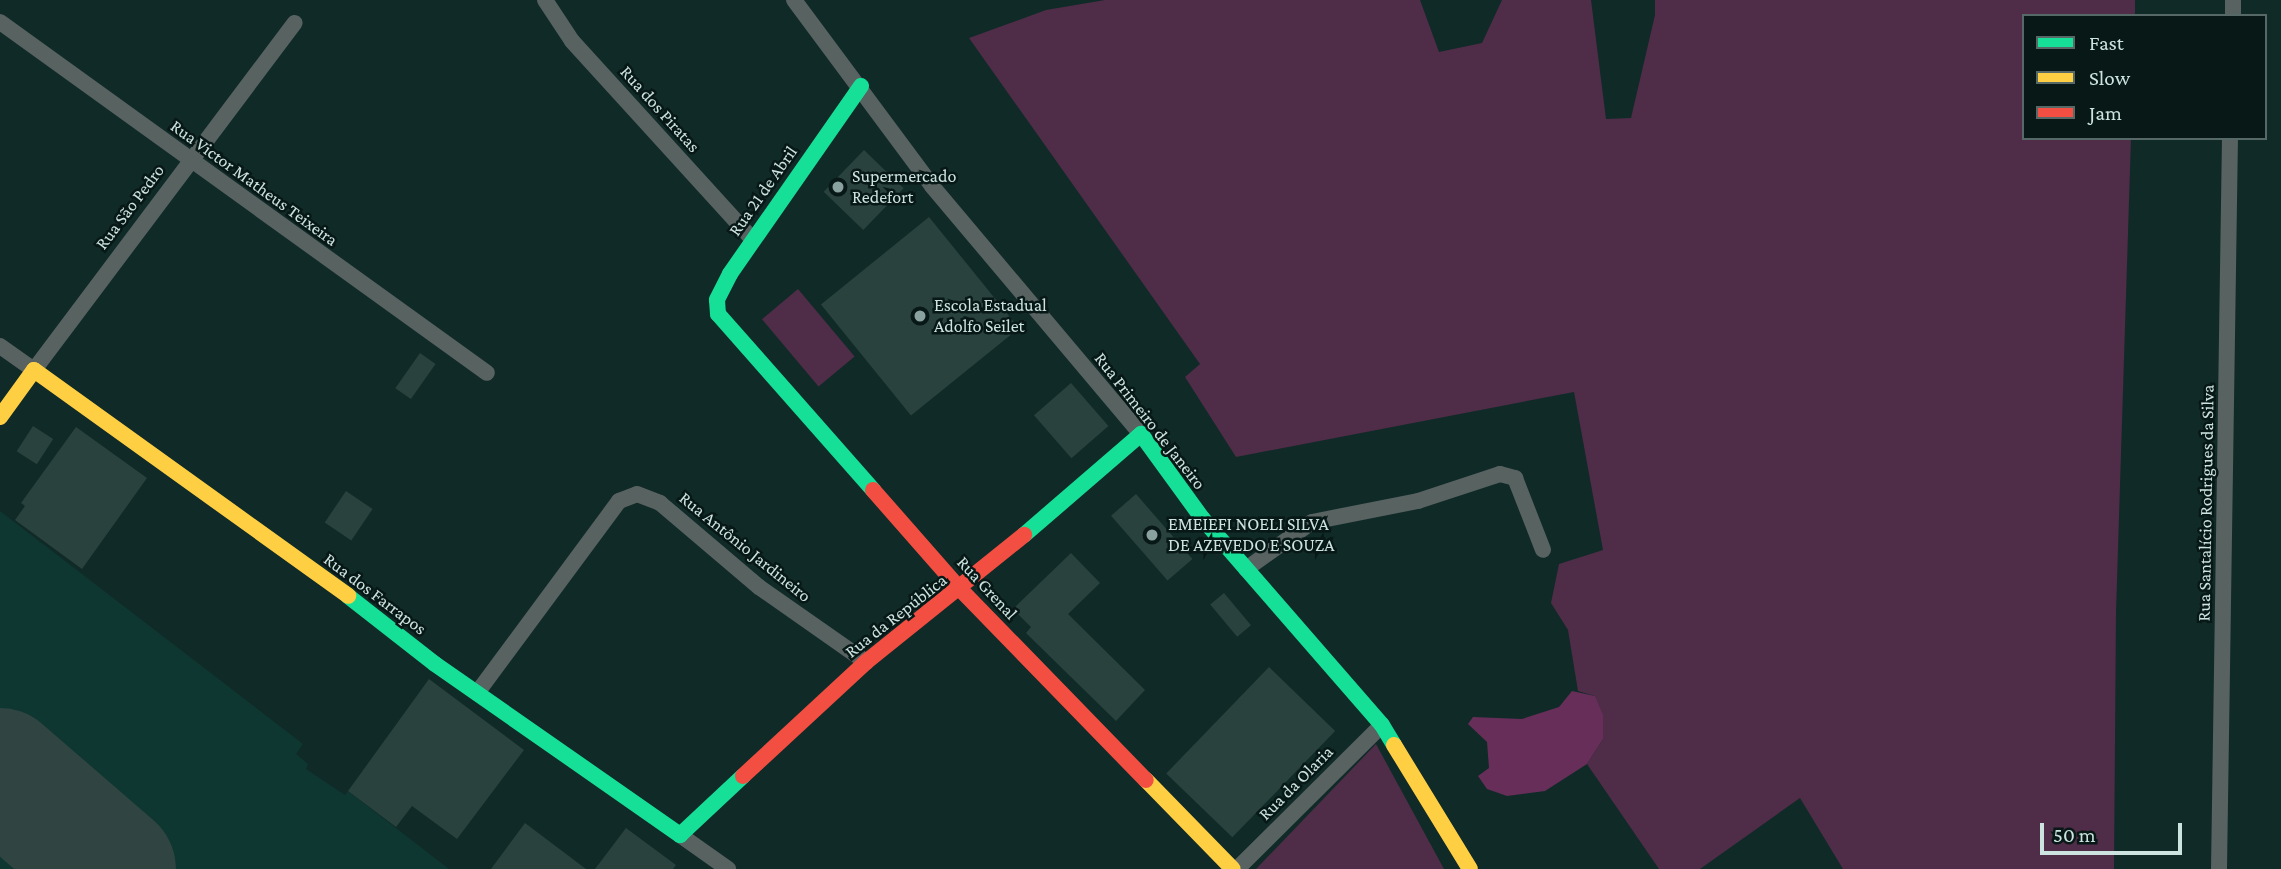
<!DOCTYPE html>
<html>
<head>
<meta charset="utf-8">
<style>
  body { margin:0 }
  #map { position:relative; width:2281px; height:869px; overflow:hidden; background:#102a27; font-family:"Crimson Pro",serif }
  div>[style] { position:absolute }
  .built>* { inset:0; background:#0f3732 }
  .green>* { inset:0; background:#4f2c47; transform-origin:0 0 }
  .water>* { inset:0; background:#662e58 }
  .runway>* { height:128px; margin:-64px; padding:0 64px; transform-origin:64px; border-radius:64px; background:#304442 }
  .building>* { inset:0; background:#2a423e; transform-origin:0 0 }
  .street>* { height:16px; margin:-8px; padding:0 8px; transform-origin:8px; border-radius:8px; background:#576261 }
  .fast>* { height:16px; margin:-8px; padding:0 8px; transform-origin:8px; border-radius:8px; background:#16e098 }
  .slow>* { height:16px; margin:-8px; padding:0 8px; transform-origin:8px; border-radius:8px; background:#ffcf43 }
  .jam>* { height:16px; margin:-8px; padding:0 8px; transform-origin:8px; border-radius:8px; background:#f24e42 }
  .dots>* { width:19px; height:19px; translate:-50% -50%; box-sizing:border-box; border:4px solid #071816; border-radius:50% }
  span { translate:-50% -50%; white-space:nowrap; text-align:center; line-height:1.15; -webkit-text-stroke:5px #071816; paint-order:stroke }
  .street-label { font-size:18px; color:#cce3df }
  .poi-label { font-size:18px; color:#cce3df }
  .left { translate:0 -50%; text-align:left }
  .legend { position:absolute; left:2022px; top:14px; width:245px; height:126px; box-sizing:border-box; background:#071816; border:2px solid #566966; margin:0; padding:9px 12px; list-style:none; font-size:21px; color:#cce3df }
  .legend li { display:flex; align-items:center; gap:14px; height:35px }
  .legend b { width:35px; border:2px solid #566966 }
  .scale { position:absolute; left:2040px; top:823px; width:142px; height:32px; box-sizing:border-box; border:4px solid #cce3df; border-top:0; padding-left:9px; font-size:21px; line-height:24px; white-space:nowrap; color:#cce3df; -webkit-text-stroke:5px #071816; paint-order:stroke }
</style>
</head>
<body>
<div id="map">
  <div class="built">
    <div style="clip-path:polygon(0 511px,303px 744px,296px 754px,308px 764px,306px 769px,345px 795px,348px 791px,449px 869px,0 869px)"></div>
  </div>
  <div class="green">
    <div style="clip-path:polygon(1105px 0,1420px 0,1439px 52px,1482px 43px,1502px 0,1591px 0,1606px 119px,1631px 118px,1655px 15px,1655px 0,2135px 0,2135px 16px,2024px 16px,2024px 138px,2131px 138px,2116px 612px,2114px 869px,1843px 869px,1800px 798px,1700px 869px,1659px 869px,1587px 764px,1603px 739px,1595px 696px,1578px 691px,1568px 630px,1551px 603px,1559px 564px,1603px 550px,1574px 392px,1236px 457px,1185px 377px,1200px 364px,969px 38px,1046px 10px)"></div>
    <div style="left:798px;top:289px;width:88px;height:47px;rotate:50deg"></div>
    <div style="clip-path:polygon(1376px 744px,1444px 869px,1256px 869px)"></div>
  </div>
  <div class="water">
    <div style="clip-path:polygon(1572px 691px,1595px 696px,1603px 715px,1603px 739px,1587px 764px,1545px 791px,1507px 796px,1487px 789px,1478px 776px,1489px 768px,1487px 742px,1468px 724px,1473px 717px,1522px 719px,1559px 707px)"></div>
  </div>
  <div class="runway">
    <div style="left:0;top:772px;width:148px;rotate:40.9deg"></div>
  </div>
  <div class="building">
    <div style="left:864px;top:150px;width:55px;height:58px;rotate:44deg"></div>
    <div style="left:929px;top:217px;width:143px;height:139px;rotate:51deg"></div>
    <div style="left:420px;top:353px;width:19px;height:43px;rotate:35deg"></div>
    <div style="left:1071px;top:383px;width:57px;height:49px;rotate:49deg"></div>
    <div style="left:33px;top:426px;width:24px;height:30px;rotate:33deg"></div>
    <div style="clip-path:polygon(76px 427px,147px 478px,82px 569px,15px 520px,25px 506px,21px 503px)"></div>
    <div style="left:346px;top:491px;width:32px;height:38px;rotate:34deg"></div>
    <div style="left:1136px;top:494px;width:86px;height:33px;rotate:49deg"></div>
    <div style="clip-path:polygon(1071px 553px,1100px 583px,1068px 614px,1145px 690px,1116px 721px,1026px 633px,1031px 627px,1013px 609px)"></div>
    <div style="left:1224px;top:593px;width:42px;height:18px;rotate:50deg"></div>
    <div style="left:1269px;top:667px;width:92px;height:148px;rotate:44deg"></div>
    <div style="clip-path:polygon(429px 679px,524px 750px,457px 839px,412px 806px,396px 827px,348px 791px)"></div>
    <div style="clip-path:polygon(525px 823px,586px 869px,491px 869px)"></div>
    <div style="clip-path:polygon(626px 828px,676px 865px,673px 869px,595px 869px)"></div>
  </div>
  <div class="street">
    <div style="left:545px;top:0;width:49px;rotate:56.6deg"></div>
    <div style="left:572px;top:41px;width:268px;rotate:47.7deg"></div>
    <div style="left:794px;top:0;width:232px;rotate:53.4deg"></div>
    <div style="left:932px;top:186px;width:324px;rotate:49.9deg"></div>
    <div style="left:2233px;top:16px;width:16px;rotate:-90deg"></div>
    <div style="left:0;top:22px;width:600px;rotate:35.78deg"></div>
    <div style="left:0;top:346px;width:42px;rotate:35.2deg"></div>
    <div style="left:34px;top:370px;width:434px;rotate:-53.1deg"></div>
    <div style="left:1246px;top:569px;width:81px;rotate:-35.5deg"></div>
    <div style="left:1312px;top:522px;width:108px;rotate:-11.2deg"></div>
    <div style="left:1418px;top:501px;width:86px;rotate:-18.2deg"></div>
    <div style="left:1500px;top:474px;width:16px;rotate:15deg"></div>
    <div style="left:1515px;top:478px;width:77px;rotate:68.7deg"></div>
    <div style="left:477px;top:693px;width:239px;rotate:-53.5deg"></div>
    <div style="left:619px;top:501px;width:19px;rotate:-21deg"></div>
    <div style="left:637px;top:494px;width:25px;rotate:21deg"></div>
    <div style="left:660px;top:503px;width:130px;rotate:40.3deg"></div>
    <div style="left:759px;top:587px;width:131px;rotate:35deg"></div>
    <div style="left:680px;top:835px;width:59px;rotate:35.3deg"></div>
    <div style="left:1237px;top:869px;width:204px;rotate:-44.8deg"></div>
    <div style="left:2219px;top:869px;width:731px;rotate:-89.14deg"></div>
  </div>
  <div class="fast">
    <div style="left:861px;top:86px;width:229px;rotate:124.9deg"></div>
    <div style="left:730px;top:274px;width:29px;rotate:117deg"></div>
    <div style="left:717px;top:300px;width:14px;rotate:86deg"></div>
    <div style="left:718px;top:314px;width:235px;rotate:48.6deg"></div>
    <div style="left:1024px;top:535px;width:155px;rotate:-40.8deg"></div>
    <div style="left:1141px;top:434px;width:104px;rotate:54deg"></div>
    <div style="left:1202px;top:518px;width:274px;rotate:49deg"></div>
    <div style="left:1382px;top:725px;width:23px;rotate:59deg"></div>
    <div style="left:348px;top:596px;width:110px;rotate:38deg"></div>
    <div style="left:435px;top:664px;width:299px;rotate:34.9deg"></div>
    <div style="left:680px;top:835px;width:86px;rotate:-43.1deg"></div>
  </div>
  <div class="slow">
    <div style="left:0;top:417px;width:58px;rotate:-54.1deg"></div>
    <div style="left:34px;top:370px;width:387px;rotate:35.7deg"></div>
    <div style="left:1394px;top:745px;width:145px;rotate:58.5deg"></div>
    <div style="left:1146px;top:780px;width:124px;rotate:45.7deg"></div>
  </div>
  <div class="jam">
    <div style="left:873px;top:490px;width:133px;rotate:48.7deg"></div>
    <div style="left:961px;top:590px;width:265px;rotate:45.8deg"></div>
    <div style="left:743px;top:776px;width:168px;rotate:-42.8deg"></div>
    <div style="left:866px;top:662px;width:203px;rotate:-38.8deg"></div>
  </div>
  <div class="dots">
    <div style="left:838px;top:187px;background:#8aa29f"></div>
    <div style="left:920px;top:316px;background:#8aa29f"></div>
    <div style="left:1152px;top:535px;background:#8aa29f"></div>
  </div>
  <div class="street-label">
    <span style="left:660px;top:109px;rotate:48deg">Rua dos Piratas</span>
    <span style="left:254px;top:183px;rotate:36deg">Rua Victor Matheus Teixeira</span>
    <span style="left:763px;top:191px;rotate:-55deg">Rua 21 de Abril</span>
    <span style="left:130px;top:207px;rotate:-53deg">Rua São Pedro</span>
    <span style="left:1150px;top:421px;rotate:52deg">Rua Primeiro de Janeiro</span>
    <span style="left:2206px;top:503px;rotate:-89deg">Rua Santalício Rodrigues da Silva</span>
    <span style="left:745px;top:547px;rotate:39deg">Rua Antônio Jardineiro</span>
    <span style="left:987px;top:588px;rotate:47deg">Rua Grenal</span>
    <span style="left:375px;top:594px;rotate:37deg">Rua dos Farrapos</span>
    <span style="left:896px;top:616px;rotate:-38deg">Rua da República</span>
    <span style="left:1296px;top:783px;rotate:-45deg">Rua da Olaria</span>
  </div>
  <div class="poi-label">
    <span class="left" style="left:852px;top:187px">Supermercado<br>Redefort</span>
    <span class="left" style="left:934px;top:316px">Escola Estadual<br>Adolfo Seilet</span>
    <span class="left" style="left:1168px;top:535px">EMEIEFI NOELI SILVA<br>DE AZEVEDO E SOUZA</span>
  </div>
  <ul class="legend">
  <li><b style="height:9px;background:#16e098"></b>Fast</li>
  <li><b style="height:9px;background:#ffcf43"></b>Slow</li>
  <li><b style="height:9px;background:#f24e42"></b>Jam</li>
  </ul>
  <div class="scale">50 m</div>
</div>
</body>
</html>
